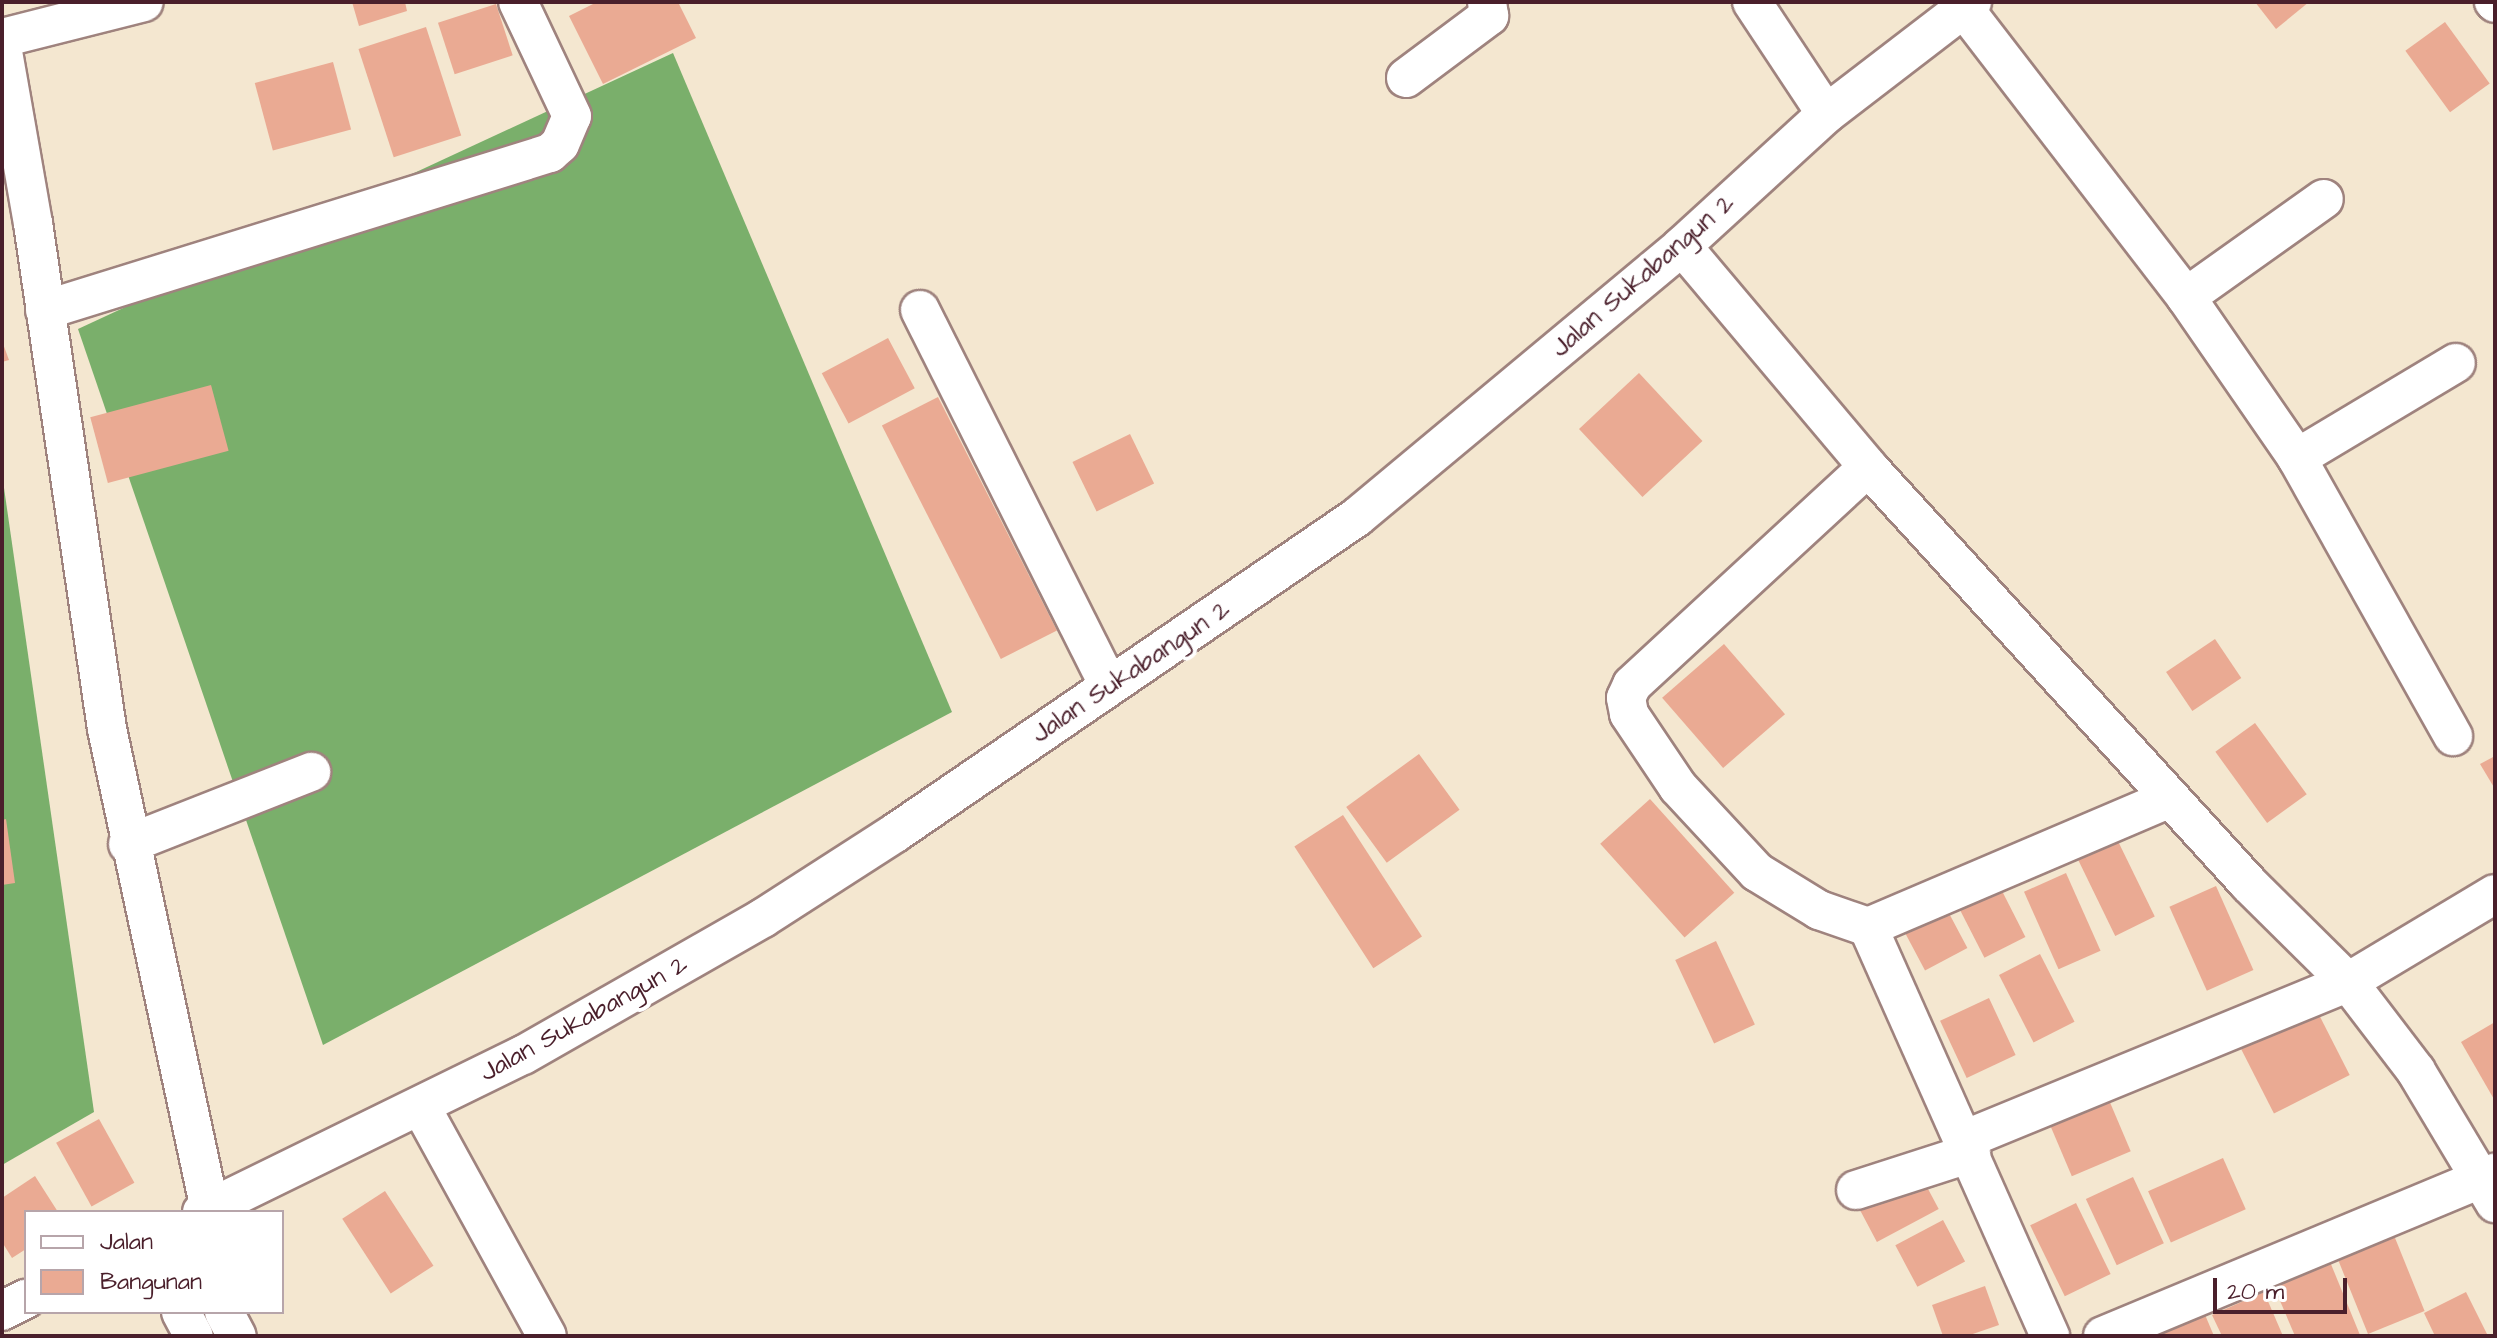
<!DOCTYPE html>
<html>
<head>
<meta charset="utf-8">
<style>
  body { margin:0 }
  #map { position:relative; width:2497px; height:1338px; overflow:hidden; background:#f4e7d0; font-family:"Architects Daughter",sans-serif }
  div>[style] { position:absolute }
  .forest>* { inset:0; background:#7aaf6b }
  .building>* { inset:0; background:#eaaa93; transform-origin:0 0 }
  .roads { filter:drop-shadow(2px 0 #9f837e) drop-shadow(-2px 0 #9f837e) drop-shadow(0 2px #9f837e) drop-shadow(0 -2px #9f837e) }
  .minor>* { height:38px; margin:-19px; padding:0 19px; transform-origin:19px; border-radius:19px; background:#fff }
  span { translate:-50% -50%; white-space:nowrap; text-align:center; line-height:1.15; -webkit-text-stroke:8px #fff; paint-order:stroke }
  .street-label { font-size:26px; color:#4a1f2b }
  .frame { position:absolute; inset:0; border:4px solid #4a1f2b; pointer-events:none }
  .legend { position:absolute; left:24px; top:1210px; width:260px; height:104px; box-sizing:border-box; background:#fff; border:2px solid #b7a5aa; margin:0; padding:10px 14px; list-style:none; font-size:24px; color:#4a1f2b }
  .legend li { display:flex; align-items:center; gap:16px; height:40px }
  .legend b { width:40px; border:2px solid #b7a5aa }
  .scale { position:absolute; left:2213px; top:1278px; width:134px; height:36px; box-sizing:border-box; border:4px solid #4a1f2b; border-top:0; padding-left:10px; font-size:24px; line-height:28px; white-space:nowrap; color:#4a1f2b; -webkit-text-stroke:6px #fff; paint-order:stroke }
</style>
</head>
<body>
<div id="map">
  <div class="forest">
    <div style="clip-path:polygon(673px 53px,952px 712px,323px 1045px,78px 329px)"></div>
    <div style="clip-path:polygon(2px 474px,94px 1112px,2px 1165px)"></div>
  </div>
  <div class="building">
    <div style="clip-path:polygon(352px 2px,405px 2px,407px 11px,359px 26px)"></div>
    <div style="clip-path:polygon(597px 2px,678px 2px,696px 38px,603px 84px,569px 16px)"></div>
    <div style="clip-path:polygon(2255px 2px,2309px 2px,2276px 29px)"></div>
    <div style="left:496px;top:4px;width:54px;height:61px;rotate:72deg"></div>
    <div style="left:2445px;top:22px;width:76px;height:49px;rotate:54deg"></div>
    <div style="left:426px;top:27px;width:114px;height:71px;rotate:72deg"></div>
    <div style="left:333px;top:62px;width:70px;height:81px;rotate:75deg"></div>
    <div style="left:888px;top:338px;width:57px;height:75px;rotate:62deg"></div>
    <div style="clip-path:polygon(2px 341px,9px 360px,2px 362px)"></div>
    <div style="left:1639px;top:373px;width:93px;height:82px;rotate:47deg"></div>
    <div style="left:211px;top:385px;width:68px;height:125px;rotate:75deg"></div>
    <div style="left:938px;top:397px;width:262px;height:63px;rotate:63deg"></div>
    <div style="left:1130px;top:434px;width:55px;height:64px;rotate:64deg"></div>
    <div style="left:2215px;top:639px;width:47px;height:59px;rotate:56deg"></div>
    <div style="left:1724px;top:644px;width:93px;height:82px;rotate:49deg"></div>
    <div style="left:2255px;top:723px;width:88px;height:49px;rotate:54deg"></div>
    <div style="left:1419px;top:754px;width:69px;height:90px;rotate:54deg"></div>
    <div style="clip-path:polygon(2495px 756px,2495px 789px,2480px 764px)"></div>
    <div style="left:1650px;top:799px;width:126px;height:67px;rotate:48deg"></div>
    <div style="left:1343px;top:815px;width:145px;height:58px;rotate:57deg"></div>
    <div style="clip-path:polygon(6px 819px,15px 883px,2px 885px,2px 820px)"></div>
    <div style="left:2114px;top:833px;width:93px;height:44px;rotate:64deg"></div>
    <div style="left:2066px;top:873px;width:85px;height:46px;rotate:66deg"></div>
    <div style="left:2216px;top:886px;width:92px;height:51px;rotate:66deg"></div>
    <div style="left:2000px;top:887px;width:56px;height:46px;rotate:63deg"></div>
    <div style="left:1943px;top:902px;width:52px;height:48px;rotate:62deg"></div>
    <div style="left:1716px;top:941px;width:92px;height:45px;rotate:65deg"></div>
    <div style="left:2040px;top:954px;width:76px;height:46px;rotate:63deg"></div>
    <div style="left:1989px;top:998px;width:63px;height:54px;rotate:65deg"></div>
    <div style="left:2312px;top:1001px;width:83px;height:85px;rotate:63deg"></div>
    <div style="clip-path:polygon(2495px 1022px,2495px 1101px,2461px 1042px)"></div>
    <div style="left:2103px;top:1086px;width:71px;height:64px;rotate:67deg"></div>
    <div style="left:99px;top:1119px;width:73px;height:49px;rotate:61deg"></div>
    <div style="left:2223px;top:1158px;width:56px;height:82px;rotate:66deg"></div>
    <div style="left:1919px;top:1172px;width:42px;height:70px;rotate:62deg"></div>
    <div style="clip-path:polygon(35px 1176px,58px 1212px,26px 1212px,26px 1249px,12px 1258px,2px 1242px,2px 1198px)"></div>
    <div style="left:2133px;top:1177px;width:73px;height:52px;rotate:65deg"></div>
    <div style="left:385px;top:1191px;width:89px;height:51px;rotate:57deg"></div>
    <div style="left:2076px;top:1203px;width:79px;height:51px;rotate:64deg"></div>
    <div style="left:1943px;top:1220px;width:47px;height:54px;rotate:62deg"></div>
    <div style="left:2389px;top:1223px;width:95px;height:61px;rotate:68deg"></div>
    <div style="clip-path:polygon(2326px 1252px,2360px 1335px,2295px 1336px,2269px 1275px)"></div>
    <div style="clip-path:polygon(1985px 1286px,1999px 1325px,1967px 1336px,1943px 1336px,1932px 1305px)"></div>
    <div style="clip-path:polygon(2264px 1292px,2283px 1336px,2222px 1336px,2212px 1315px)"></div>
    <div style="clip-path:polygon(2466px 1292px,2488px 1336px,2435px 1336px,2424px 1313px)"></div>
    <div style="clip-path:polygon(2200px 1303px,2214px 1336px,2163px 1336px,2156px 1322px)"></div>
  </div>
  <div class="roads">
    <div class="minor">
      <div style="left:1752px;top:2px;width:134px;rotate:56.5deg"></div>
      <div style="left:1959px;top:2px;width:372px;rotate:52.4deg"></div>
      <div style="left:2186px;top:297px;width:196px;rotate:55.4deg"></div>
      <div style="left:2297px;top:458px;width:319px;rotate:60.7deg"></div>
      <div style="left:2494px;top:2px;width:1px;rotate:45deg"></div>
      <div style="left:2px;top:38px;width:146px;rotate:-14.2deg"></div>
      <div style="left:2px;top:46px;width:180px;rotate:80.1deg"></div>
      <div style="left:33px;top:223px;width:511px;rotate:81.68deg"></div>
      <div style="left:107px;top:729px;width:490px;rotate:77.9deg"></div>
      <div style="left:1406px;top:78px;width:104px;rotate:-36.8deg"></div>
      <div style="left:1489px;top:16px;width:14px;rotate:-98deg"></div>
      <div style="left:1682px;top:246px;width:289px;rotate:49.9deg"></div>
      <div style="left:1868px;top:467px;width:565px;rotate:47.58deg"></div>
      <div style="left:2249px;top:884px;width:139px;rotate:44.7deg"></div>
      <div style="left:2348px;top:982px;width:112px;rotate:52.6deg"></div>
      <div style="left:2416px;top:1071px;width:154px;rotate:59.1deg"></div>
      <div style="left:2186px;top:297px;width:169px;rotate:-35.4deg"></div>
      <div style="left:45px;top:310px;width:529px;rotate:-17.27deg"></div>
      <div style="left:550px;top:153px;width:13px;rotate:-42deg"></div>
      <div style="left:560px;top:144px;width:30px;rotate:-67deg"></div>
      <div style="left:572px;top:116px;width:126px;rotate:-115.3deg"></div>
      <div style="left:920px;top:310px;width:419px;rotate:63.3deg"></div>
      <div style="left:2297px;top:458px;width:185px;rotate:-30.9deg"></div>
      <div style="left:1868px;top:467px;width:321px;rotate:137.3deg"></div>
      <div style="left:1632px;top:685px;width:14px;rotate:115deg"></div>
      <div style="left:1626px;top:698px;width:16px;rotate:79deg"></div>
      <div style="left:1629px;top:714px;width:88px;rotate:56.1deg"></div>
      <div style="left:1678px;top:787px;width:116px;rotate:47.1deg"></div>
      <div style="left:1757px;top:872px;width:73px;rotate:31.5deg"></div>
      <div style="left:1819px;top:910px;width:52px;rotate:19.1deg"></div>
      <div style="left:1868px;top:927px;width:448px;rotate:66deg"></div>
      <div style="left:128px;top:844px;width:197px;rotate:-21.5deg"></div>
      <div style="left:1868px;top:927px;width:328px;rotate:-23.1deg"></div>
      <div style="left:421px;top:1107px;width:261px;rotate:61.2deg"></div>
      <div style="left:1966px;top:1139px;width:413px;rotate:-22.3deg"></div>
      <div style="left:2348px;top:982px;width:171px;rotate:-30.9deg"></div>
      <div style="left:1856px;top:1190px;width:121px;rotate:-17.8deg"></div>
      <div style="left:202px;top:1212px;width:357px;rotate:-26.1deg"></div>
      <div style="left:523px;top:1055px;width:276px;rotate:-29.7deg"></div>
      <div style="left:763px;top:918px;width:157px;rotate:-32.8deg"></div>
      <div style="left:895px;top:833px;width:560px;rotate:-34.37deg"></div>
      <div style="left:1357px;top:517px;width:423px;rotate:-39.8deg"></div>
      <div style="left:1682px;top:246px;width:195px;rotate:-42.5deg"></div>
      <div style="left:1826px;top:114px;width:184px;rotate:-37.5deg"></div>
      <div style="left:2px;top:1311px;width:27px;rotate:-27deg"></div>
      <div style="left:181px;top:1312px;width:27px;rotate:62deg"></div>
      <div style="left:224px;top:1312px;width:27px;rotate:62deg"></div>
      <div style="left:2103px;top:1336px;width:425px;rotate:-22.6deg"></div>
    </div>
  </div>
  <div class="street-label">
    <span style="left:1643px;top:276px;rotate:-41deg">Jalan Sukabangun 2</span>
    <span style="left:1131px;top:672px;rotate:-34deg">Jalan Sukabangun 2</span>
    <span style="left:584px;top:1019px;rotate:-29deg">Jalan Sukabangun 2</span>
  </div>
  <div class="frame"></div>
  <ul class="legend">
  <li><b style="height:10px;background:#fff"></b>Jalan</li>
  <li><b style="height:22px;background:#eaaa93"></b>Bangunan</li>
  </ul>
  <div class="scale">20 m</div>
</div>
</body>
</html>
